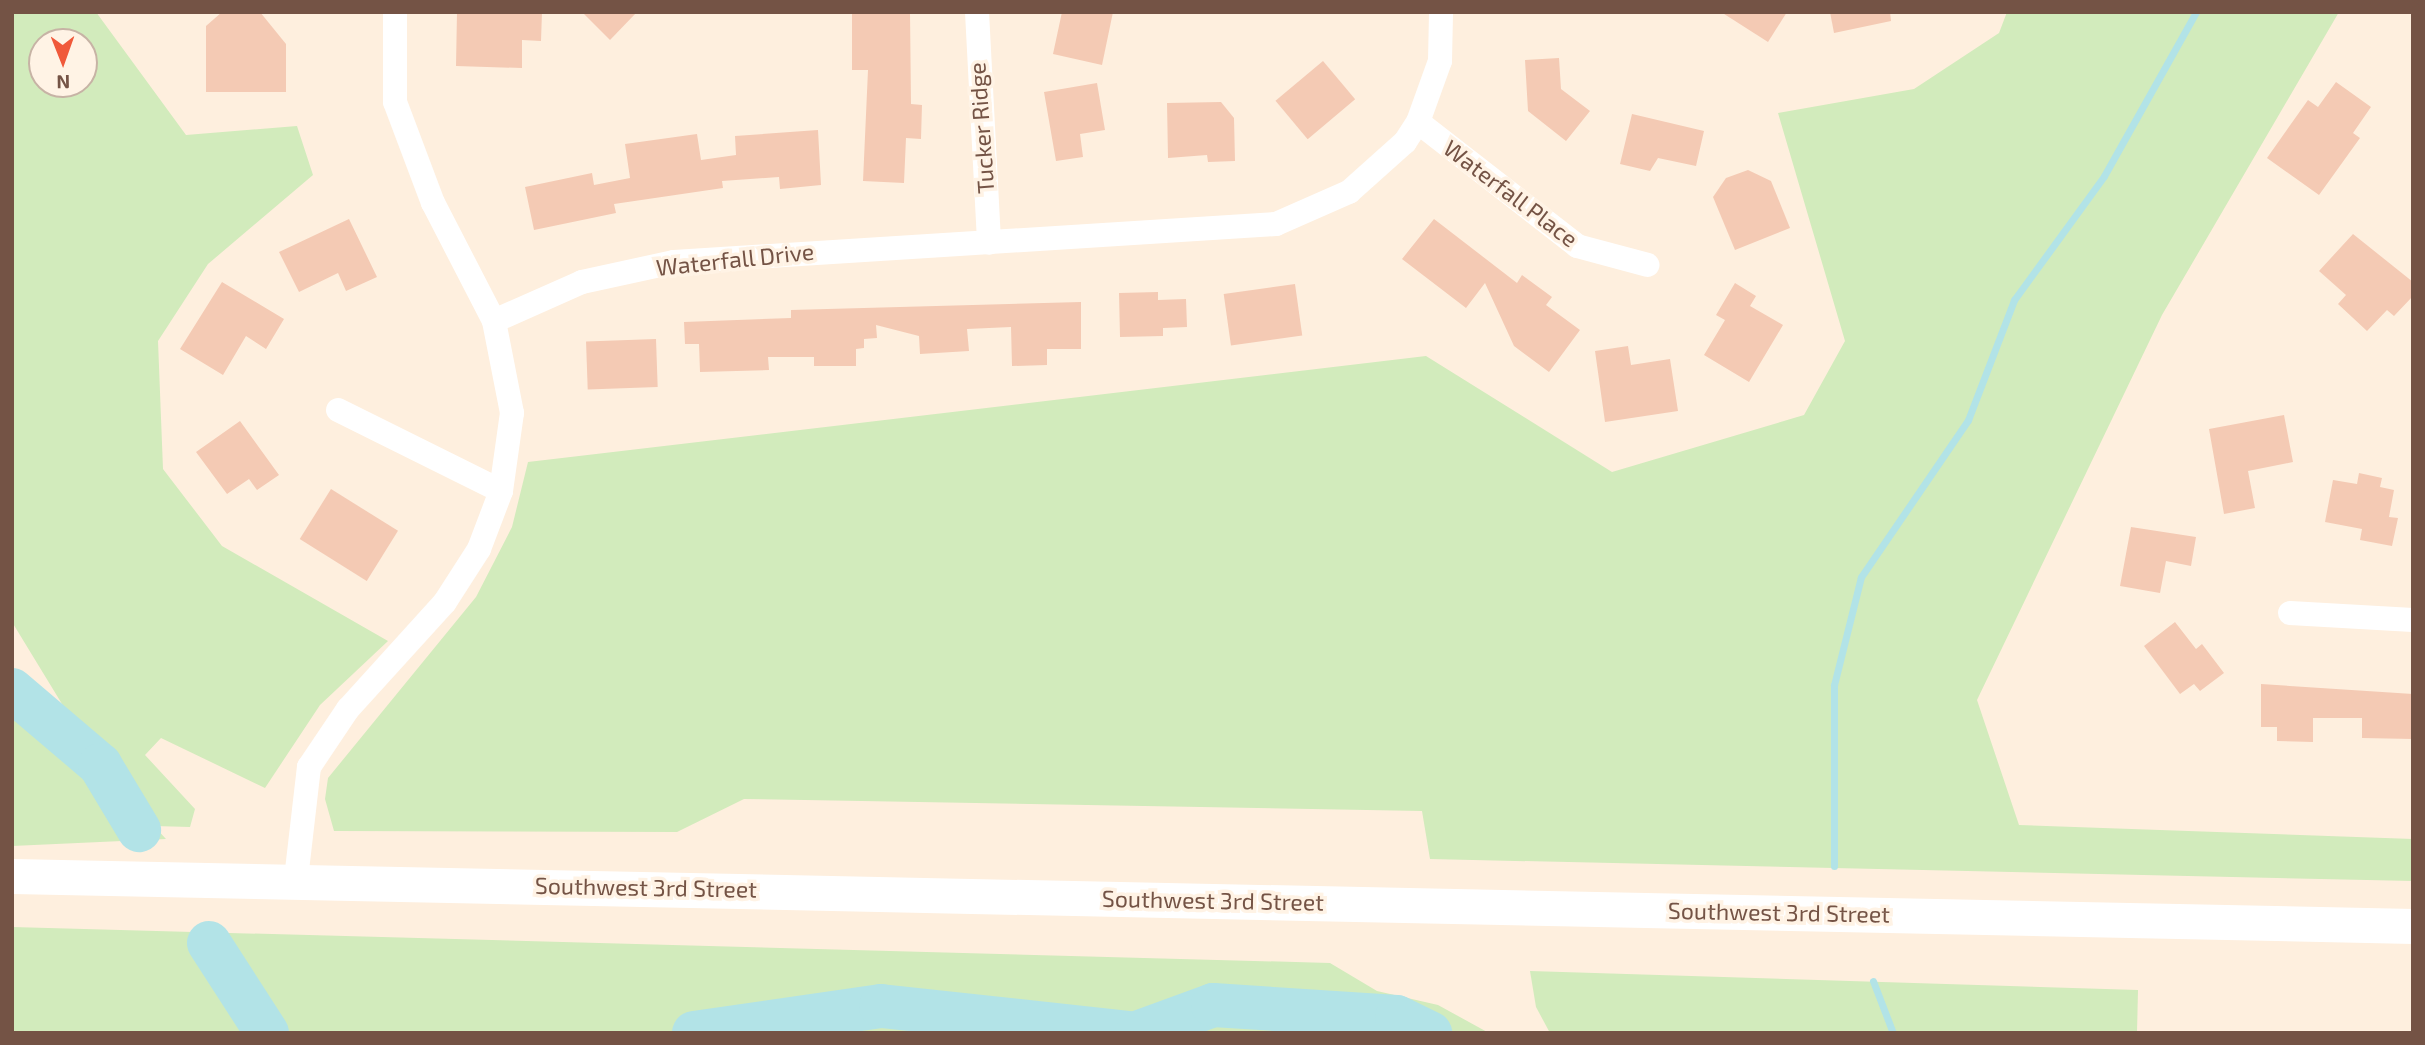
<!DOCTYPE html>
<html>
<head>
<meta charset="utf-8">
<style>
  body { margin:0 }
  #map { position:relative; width:2425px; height:1045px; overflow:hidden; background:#feefde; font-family:"Exo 2",sans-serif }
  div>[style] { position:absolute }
  .green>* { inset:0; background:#d2ebbc }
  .stream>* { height:7px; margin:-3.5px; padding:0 3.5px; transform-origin:3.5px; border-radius:3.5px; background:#b2e3e7 }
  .river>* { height:44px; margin:-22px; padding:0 22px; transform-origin:22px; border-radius:22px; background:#b2e3e7 }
  .building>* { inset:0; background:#f4cab4; transform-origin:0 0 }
  .minor>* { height:24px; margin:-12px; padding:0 12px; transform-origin:12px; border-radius:12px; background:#fff }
  .secondary>* { height:35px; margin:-17.5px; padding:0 17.5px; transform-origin:17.5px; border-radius:17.5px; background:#fff }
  span { translate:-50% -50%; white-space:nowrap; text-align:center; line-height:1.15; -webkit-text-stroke:7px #fff3e5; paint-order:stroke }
  .street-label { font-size:23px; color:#745345 }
  .frame { position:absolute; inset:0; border:14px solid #745345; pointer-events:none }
  .north { position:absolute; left:28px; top:28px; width:70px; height:70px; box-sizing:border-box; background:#fff3e5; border:2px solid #c7b3a5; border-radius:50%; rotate:179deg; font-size:19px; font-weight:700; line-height:28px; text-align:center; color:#745345 }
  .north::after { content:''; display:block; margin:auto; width:24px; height:32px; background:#f0593a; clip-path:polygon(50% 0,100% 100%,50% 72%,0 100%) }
</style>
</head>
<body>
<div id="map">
  <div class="green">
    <div style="clip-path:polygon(evenodd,12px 12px,96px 12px,186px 135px,297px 126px,313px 175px,208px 264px,158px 341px,163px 469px,222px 546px,388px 641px,320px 705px,265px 788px,161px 738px,145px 755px,195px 809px,190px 827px,154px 826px,166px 839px,12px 846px,12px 690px,98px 763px,12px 622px,12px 12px,42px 42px,84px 42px,84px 84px,42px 84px,42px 42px)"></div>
    <div style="clip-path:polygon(2007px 12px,2339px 12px,2162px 315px,1977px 700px,2019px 825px,2413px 839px,2413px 881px,1430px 859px,1422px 811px,744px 799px,677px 832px,334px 831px,325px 799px,328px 778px,476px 597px,512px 527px,528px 462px,1426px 356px,1612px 472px,1804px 415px,1845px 341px,1778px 113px,1914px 89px,1999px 33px)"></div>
    <div style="clip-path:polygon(12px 927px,1330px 963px,1377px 991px,1438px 1005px,1489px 1033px,12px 1033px)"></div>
    <div style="clip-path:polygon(1530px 971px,2138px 990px,2137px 1033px,1550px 1033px,1536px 1007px)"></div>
  </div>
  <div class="stream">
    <div style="left:1834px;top:866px;width:181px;rotate:-90deg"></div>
    <div style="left:1834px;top:685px;width:111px;rotate:-76deg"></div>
    <div style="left:1861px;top:577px;width:190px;rotate:-55.7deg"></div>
    <div style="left:1968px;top:420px;width:129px;rotate:-69deg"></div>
    <div style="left:2014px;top:300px;width:153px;rotate:-54deg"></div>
    <div style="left:2104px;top:176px;width:188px;rotate:-60.7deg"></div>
    <div style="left:1873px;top:981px;width:56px;rotate:69deg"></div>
  </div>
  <div class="river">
    <div style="left:12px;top:690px;width:116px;rotate:40.4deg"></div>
    <div style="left:100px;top:765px;width:76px;rotate:59deg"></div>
    <div style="left:209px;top:943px;width:107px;rotate:57.2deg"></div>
    <div style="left:694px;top:1033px;width:189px;rotate:-8.2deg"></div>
    <div style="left:881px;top:1006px;width:248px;rotate:6.2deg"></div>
    <div style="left:1137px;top:1033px;width:81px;rotate:-20.2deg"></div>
    <div style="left:1213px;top:1005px;width:184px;rotate:3.7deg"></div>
    <div style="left:1397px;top:1017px;width:37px;rotate:26deg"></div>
  </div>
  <div class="building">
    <div style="clip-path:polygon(222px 12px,260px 12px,286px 44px,286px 92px,206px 92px,206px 26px)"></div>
    <div style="clip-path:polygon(457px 12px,542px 12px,541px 41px,522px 40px,522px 68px,456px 66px)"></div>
    <div style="clip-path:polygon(582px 12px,637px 12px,610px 40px)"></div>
    <div style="clip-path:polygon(852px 12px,910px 12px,911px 104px,922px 105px,921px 139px,906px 138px,904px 183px,863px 181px,868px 70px,852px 70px)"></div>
    <div style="clip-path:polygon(1062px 12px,1113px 12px,1102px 65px,1053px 54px)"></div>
    <div style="clip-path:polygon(1721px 12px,1787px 12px,1768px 42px)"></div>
    <div style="clip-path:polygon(1830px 12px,1890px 12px,1891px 21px,1834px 33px)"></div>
    <div style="clip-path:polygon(1559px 58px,1561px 89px,1590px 111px,1566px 141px,1528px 111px,1525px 60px)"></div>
    <div style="left:1323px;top:61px;width:50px;height:62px;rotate:50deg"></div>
    <div style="clip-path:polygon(2336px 82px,2371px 107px,2353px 133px,2360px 138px,2319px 195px,2267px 158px,2308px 100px,2318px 107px)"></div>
    <div style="clip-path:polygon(1097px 83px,1105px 130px,1080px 134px,1083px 157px,1056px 161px,1044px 92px)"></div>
    <div style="clip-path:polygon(1221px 102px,1234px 118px,1235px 161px,1208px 162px,1207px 155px,1168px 158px,1167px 103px)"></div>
    <div style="clip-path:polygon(1632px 114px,1704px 131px,1696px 166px,1658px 158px,1650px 171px,1620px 164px)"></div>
    <div style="clip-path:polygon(818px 130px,821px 185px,780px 189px,779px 177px,722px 181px,723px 188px,614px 204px,616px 213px,534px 230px,525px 187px,592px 173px,594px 185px,630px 178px,625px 144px,697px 134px,701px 160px,736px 155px,735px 136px)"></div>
    <div style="clip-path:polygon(1748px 170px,1771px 181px,1790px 228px,1735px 250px,1713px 197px,1726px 178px)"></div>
    <div style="clip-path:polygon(349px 219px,377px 277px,346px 291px,338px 273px,299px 292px,279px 252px)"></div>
    <div style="clip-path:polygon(1434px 219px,1517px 283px,1522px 275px,1552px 297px,1546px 305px,1580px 330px,1549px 372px,1514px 346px,1485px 283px,1466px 308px,1402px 259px)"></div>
    <div style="clip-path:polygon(2353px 234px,2413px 282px,2413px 296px,2394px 316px,2387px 310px,2367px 331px,2338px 304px,2346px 295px,2319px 271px)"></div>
    <div style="clip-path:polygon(222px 282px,284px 319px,266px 349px,246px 336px,223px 375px,180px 349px)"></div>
    <div style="clip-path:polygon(1735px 283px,1756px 296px,1750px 306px,1783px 325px,1749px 382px,1704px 355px,1725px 320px,1716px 315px)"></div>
    <div style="left:1295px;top:284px;width:52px;height:72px;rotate:82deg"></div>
    <div style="clip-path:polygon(1158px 292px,1158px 300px,1186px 299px,1187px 327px,1163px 328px,1163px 336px,1120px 337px,1119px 293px)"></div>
    <div style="clip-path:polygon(1081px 302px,1081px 349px,1047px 349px,1047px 365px,1012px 366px,1011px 327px,967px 329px,969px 351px,920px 354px,919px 336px,876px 325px,877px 338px,864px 339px,864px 348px,856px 349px,856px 366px,814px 366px,814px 357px,768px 357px,769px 370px,700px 372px,699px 344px,685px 344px,684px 322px,791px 318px,791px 310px)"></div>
    <div style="left:656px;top:339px;width:48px;height:70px;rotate:88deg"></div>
    <div style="clip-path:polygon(1628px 346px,1631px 365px,1670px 359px,1678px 411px,1605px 422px,1595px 351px)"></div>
    <div style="clip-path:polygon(2284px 415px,2293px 462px,2248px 471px,2255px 508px,2224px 514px,2209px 429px)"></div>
    <div style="clip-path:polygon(240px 421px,279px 475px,257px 490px,249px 479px,227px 494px,196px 452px)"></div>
    <div style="clip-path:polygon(2359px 473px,2382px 478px,2380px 487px,2394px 490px,2389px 517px,2398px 518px,2392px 546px,2360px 540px,2362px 529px,2325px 522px,2333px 480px,2357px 484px)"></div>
    <div style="left:331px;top:489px;width:79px;height:59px;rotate:32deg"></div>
    <div style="clip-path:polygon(2131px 527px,2196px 537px,2191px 566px,2166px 561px,2160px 593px,2120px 586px)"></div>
    <div style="clip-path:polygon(2175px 622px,2196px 649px,2202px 644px,2224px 673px,2200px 691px,2194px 684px,2180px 694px,2144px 646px)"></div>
    <div style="clip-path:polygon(2261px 684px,2413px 694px,2413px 739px,2362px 738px,2362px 718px,2313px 718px,2313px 742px,2277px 741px,2277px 727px,2261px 727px)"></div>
  </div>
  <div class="minor">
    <div style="left:977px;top:12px;width:231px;rotate:87deg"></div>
    <div style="left:1418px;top:122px;width:202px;rotate:37.9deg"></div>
    <div style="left:1577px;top:246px;width:73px;rotate:15deg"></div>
    <div style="left:494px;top:321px;width:96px;rotate:-23.9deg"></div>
    <div style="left:582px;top:282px;width:94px;rotate:-12.3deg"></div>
    <div style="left:674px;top:262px;width:603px;rotate:-3.61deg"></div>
    <div style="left:1276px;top:224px;width:80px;rotate:-23.7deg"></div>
    <div style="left:1349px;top:192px;width:75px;rotate:-41.8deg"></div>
    <div style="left:1405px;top:142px;width:24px;rotate:-57deg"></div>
    <div style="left:1418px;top:122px;width:65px;rotate:-70.2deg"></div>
    <div style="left:1440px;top:61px;width:49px;rotate:-88.8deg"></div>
    <div style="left:338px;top:410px;width:182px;rotate:26.4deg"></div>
    <div style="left:2290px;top:613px;width:123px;rotate:3.3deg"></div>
    <div style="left:296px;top:879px;width:113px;rotate:-83.4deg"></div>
    <div style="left:309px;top:767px;width:70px;rotate:-56.1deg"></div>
    <div style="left:348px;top:709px;width:144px;rotate:-47.8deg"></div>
    <div style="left:445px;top:602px;width:63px;rotate:-57.3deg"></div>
    <div style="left:479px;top:549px;width:62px;rotate:-69.2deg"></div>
    <div style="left:501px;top:491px;width:79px;rotate:-82deg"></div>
    <div style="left:512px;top:413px;width:94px;rotate:-101.1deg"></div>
    <div style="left:494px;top:321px;width:133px;rotate:-117.3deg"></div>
    <div style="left:433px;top:203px;width:108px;rotate:-110.6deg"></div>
    <div style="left:395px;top:102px;width:90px;rotate:-90deg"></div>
  </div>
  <div class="secondary">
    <div style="left:12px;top:876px;width:2402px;rotate:1.19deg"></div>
  </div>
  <div class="street-label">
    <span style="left:981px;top:128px;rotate:-94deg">Tucker Ridge</span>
    <span style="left:1511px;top:193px;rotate:37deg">Waterfall Place</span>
    <span style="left:735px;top:259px;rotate:-6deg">Waterfall Drive</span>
    <span style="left:646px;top:887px;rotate:1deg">Southwest 3rd Street</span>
    <span style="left:1213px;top:900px;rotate:1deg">Southwest 3rd Street</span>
    <span style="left:1779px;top:912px;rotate:1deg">Southwest 3rd Street</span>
  </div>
  <div class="frame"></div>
  <div class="north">N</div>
</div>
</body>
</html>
